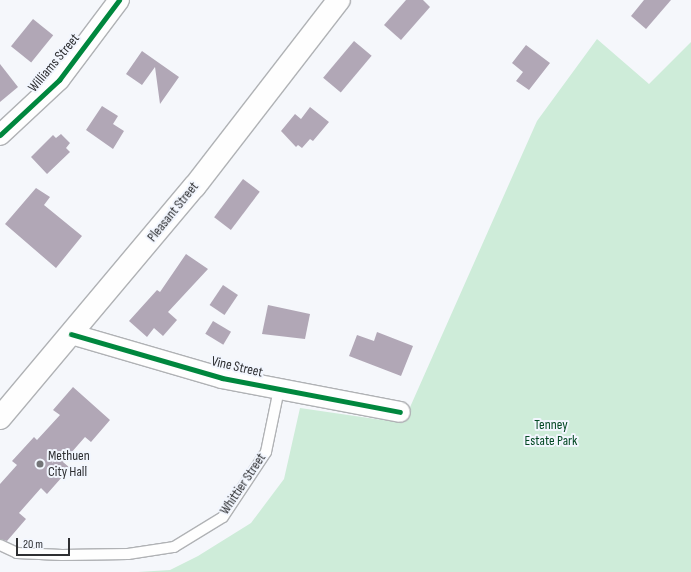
<!DOCTYPE html>
<html>
<head>
<meta charset="utf-8">
<style>
  body { margin:0 }
  #map { position:relative; width:691px; height:572px; overflow:hidden; background:#f5f7fb; font-family:"Sofia Sans Condensed",sans-serif }
  div>[style] { position:absolute }
  .green>* { inset:0; background:#ceecd9 }
  .building>* { inset:0; background:#b1a7b6; transform-origin:0 0 }
  .roads { filter:drop-shadow(1px 0 #b0b2b5) drop-shadow(-1px 0 #b0b2b5) drop-shadow(0 1px #b0b2b5) drop-shadow(0 -1px #b0b2b5) }
  .service>* { height:10px; margin:-5px; padding:0 5px; transform-origin:5px; border-radius:5px; background:#fefefe }
  .minor>* { height:20px; margin:-10px; padding:0 10px; transform-origin:10px; border-radius:10px; background:#fefefe }
  .primary>* { height:22px; margin:-11px; padding:0 11px; transform-origin:11px; border-radius:11px; background:#fefefe }
  .cycleway>* { height:5px; margin:-2.5px; padding:0 2.5px; transform-origin:2.5px; border-radius:2.5px; background:#00873e }
  .dots>* { width:11px; height:11px; translate:-50% -50%; box-sizing:border-box; border:2px solid #f2f6fe; border-radius:50% }
  span { translate:-50% -50%; white-space:nowrap; text-align:center; line-height:1.15; -webkit-text-stroke:4px #f2f6fe; paint-order:stroke }
  .street-label { font-size:14px; color:#2e2f32 }
  .park-label { font-size:14px; color:#044924 }
  .poi-label { font-size:14px; color:#2e2f32 }
  .left { translate:0 -50%; text-align:left }
  .scale { position:absolute; left:16px; top:538px; width:54px; height:18px; box-sizing:border-box; border:2px solid #2e2f32; border-top:0; padding-left:5px; font-size:12px; line-height:14px; white-space:nowrap; color:#2e2f32; -webkit-text-stroke:3px #f2f6fe; paint-order:stroke }
</style>
</head>
<body>
<div id="map">
  <div class="green">
    <div style="clip-path:polygon(597px 39px,649px 84px,691px 42px,691px 572px,138px 572px,170px 570px,198px 556px,251px 523px,284px 479px,300px 408px,403px 423px,537px 121px)"></div>
  </div>
  <div class="building">
    <div style="clip-path:polygon(406px 0,423px 0,430px 7px,401px 40px,384px 25px)"></div>
    <div style="clip-path:polygon(644px 0,671px 0,646px 29px,631px 16px)"></div>
    <div style="left:33px;top:19px;width:26px;height:35px;rotate:39deg"></div>
    <div style="left:354px;top:41px;width:23px;height:48px;rotate:40deg"></div>
    <div style="clip-path:polygon(526px 45px,550px 63px,529px 90px,516px 81px,523px 72px,512px 63px)"></div>
    <div style="clip-path:polygon(142px 51px,179px 77px,160px 104px,155px 67px,142px 85px,126px 74px)"></div>
    <div style="clip-path:polygon(0 64px,18px 87px,0 102px)"></div>
    <div style="clip-path:polygon(102px 106px,118px 116px,113px 124px,124px 131px,113px 149px,86px 130px)"></div>
    <div style="clip-path:polygon(310px 107px,329px 122px,313px 141px,310px 139px,302px 148px,298px 145px,296px 147px,281px 131px,295px 114px,301px 119px)"></div>
    <div style="clip-path:polygon(61px 134px,70px 143px,66px 148px,70px 152px,47px 174px,31px 157px,53px 135px,56px 138px)"></div>
    <div style="left:243px;top:179px;width:21px;height:48px;rotate:37deg"></div>
    <div style="clip-path:polygon(36px 188px,50px 197px,44px 205px,82px 236px,56px 268px,5px 224px)"></div>
    <div style="clip-path:polygon(186px 254px,208px 269px,168px 312px,177px 320px,163px 336px,154px 328px,147px 337px,129px 321px,157px 290px,160px 292px)"></div>
    <div style="left:223px;top:285px;width:18px;height:24px;rotate:34deg"></div>
    <div style="clip-path:polygon(268px 305px,310px 314px,305px 339px,262px 334px)"></div>
    <div style="left:213px;top:321px;width:21px;height:15px;rotate:31deg"></div>
    <div style="clip-path:polygon(377px 332px,413px 346px,401px 376px,349px 356px,357px 335px,374px 341px)"></div>
    <div style="clip-path:polygon(73px 387px,110px 420px,91px 442px,85px 437px,63px 462px,70px 468px,47px 494px,41px 488px,19px 513px,26px 519px,7px 541px,0 539px,0 484px,17px 465px,12px 461px,34px 437px,37px 440px,60px 415px,53px 410px)"></div>
  </div>
  <div class="roads">
    <div class="service">
      <div style="left:0;top:545px;width:19px;rotate:25deg"></div>
      <div style="left:17px;top:553px;width:45px;rotate:2.5deg"></div>
      <div style="left:62px;top:555px;width:66px;rotate:-0.9deg"></div>
      <div style="left:128px;top:554px;width:47px;rotate:-8.7deg"></div>
      <div style="left:174px;top:547px;width:57px;rotate:-31.5deg"></div>
      <div style="left:223px;top:517px;width:78px;rotate:-56.5deg"></div>
      <div style="left:266px;top:452px;width:64px;rotate:-78.3deg"></div>
    </div>
    <div class="minor">
      <div style="left:0;top:135px;width:81px;rotate:-43deg"></div>
      <div style="left:59px;top:80px;width:100px;rotate:-53.1deg"></div>
      <div style="left:71px;top:334px;width:157px;rotate:16.2deg"></div>
      <div style="left:222px;top:378px;width:181px;rotate:10.8deg"></div>
    </div>
    <div class="primary">
      <div style="left:0;top:418px;width:303px;rotate:-50deg"></div>
      <div style="left:195px;top:186px;width:235px;rotate:-52.3deg"></div>
    </div>
  </div>
  <div class="cycleway">
    <div style="left:0;top:135px;width:81px;rotate:-43deg"></div>
    <div style="left:59px;top:80px;width:100px;rotate:-53.1deg"></div>
    <div style="left:71px;top:334px;width:157px;rotate:16.2deg"></div>
    <div style="left:222px;top:378px;width:181px;rotate:10.8deg"></div>
  </div>
  <div class="dots">
    <div style="left:40px;top:464px;background:#747578"></div>
  </div>
  <div class="street-label">
    <span style="left:54px;top:63px;rotate:-50deg">Williams Street</span>
    <span style="left:173px;top:212px;rotate:-51deg">Pleasant Street</span>
    <span style="left:237px;top:367px;rotate:13deg">Vine Street</span>
    <span style="left:243px;top:484px;rotate:-56deg">Whittier Street</span>
  </div>
  <div class="park-label">
    <span style="left:551px;top:433px">Tenney<br>Estate Park</span>
  </div>
  <div class="poi-label">
    <span class="left" style="left:48px;top:464px">Methuen<br>City Hall</span>
  </div>
  <div class="scale">20 m</div>
</div>
</body>
</html>
